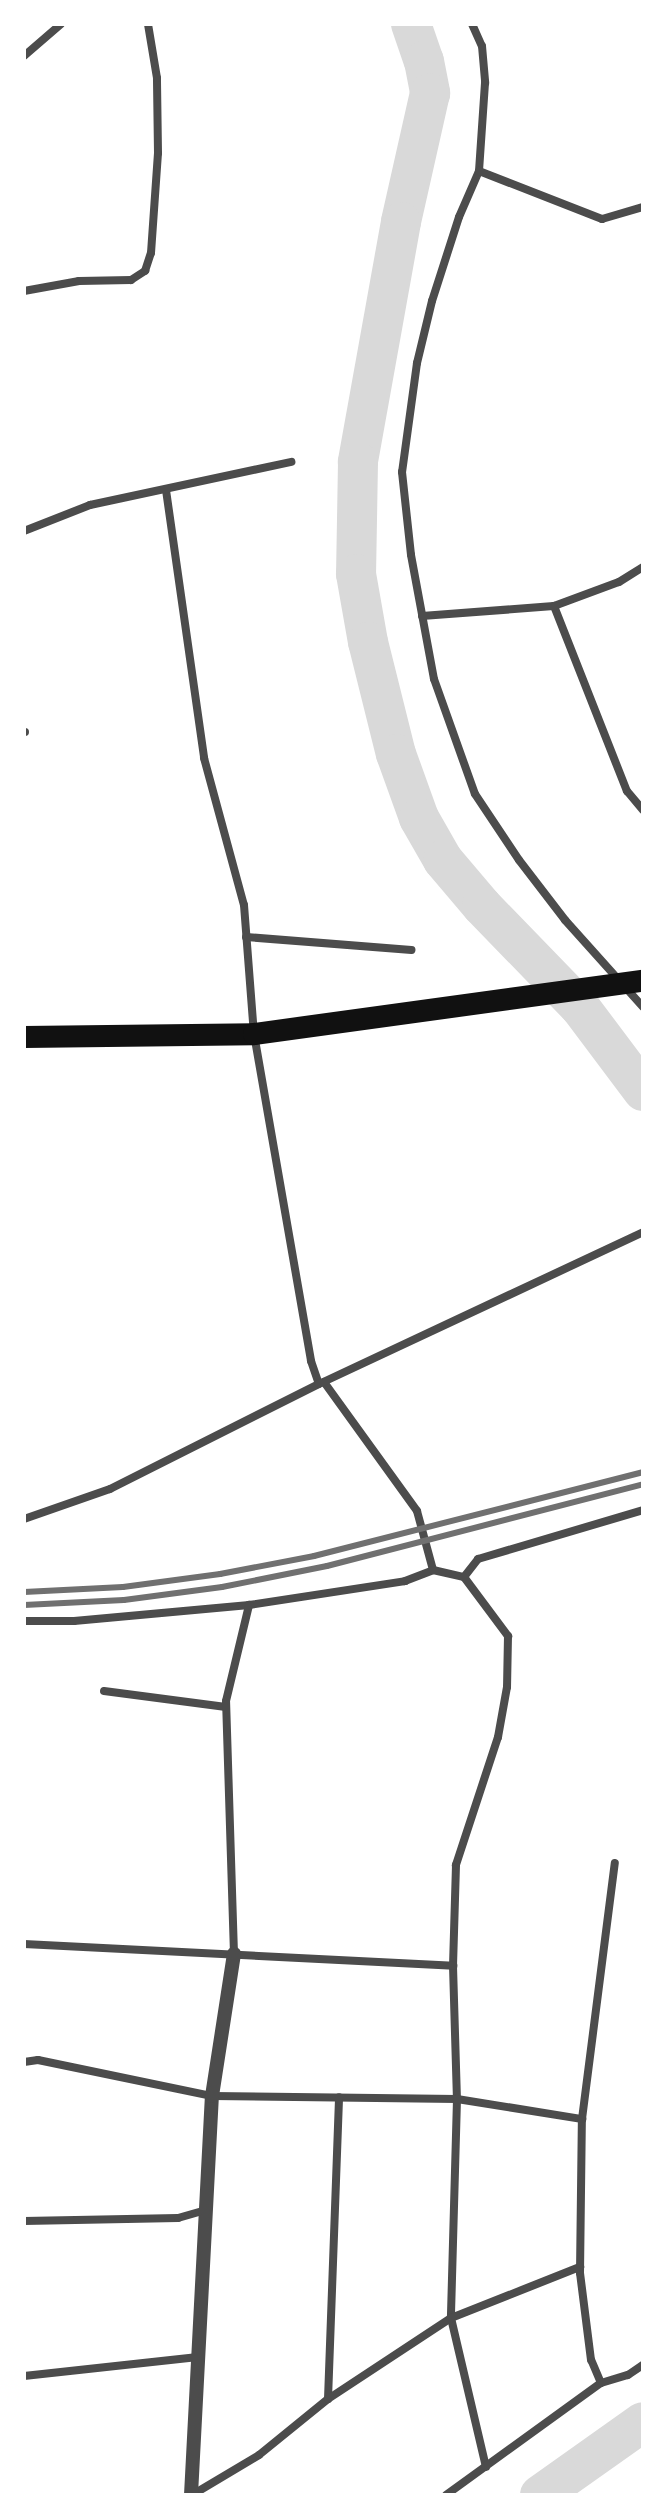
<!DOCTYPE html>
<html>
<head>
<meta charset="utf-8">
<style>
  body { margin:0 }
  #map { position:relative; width:667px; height:2519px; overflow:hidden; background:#fff; font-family:Jost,sans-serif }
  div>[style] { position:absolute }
  .river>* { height:40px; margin:-20px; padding:0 20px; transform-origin:20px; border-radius:20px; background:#d9d9d9 }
  .minor>* { height:8px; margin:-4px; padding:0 4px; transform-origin:4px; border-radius:4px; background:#4c4c4c }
  .tertiary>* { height:14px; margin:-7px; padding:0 7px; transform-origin:7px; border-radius:7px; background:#4c4c4c }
  .trunk>* { height:22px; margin:-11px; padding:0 11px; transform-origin:11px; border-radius:11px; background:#111 }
  .rail>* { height:6px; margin:-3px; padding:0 3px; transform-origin:3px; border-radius:3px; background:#707070 }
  span { translate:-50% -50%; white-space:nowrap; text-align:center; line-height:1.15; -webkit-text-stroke:8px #fff; paint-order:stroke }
  .frame { position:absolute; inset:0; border:26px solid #fff; pointer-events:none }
</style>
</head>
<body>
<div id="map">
  <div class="river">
    <div style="left:411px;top:24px;width:39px;rotate:71deg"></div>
    <div style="left:424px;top:61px;width:33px;rotate:79deg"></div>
    <div style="left:430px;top:93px;width:132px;rotate:102.7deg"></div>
    <div style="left:401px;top:222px;width:244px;rotate:100.2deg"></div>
    <div style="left:358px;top:462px;width:112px;rotate:91deg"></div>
    <div style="left:356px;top:574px;width:69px;rotate:80deg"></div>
    <div style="left:368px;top:642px;width:115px;rotate:76deg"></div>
    <div style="left:396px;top:754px;width:68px;rotate:70.2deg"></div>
    <div style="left:419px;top:818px;width:48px;rotate:60.3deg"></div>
    <div style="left:443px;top:860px;width:60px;rotate:49.7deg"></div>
    <div style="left:482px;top:906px;width:141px;rotate:45.9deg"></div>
    <div style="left:580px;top:1007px;width:105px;rotate:53.1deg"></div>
    <div style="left:540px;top:2495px;width:126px;rotate:-35.3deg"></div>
  </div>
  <div class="minor">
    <div style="left:472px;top:24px;width:24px;rotate:66deg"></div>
    <div style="left:482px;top:46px;width:37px;rotate:85deg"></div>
    <div style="left:485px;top:83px;width:88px;rotate:93.9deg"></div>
    <div style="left:479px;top:171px;width:50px;rotate:113.5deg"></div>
    <div style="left:459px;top:217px;width:88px;rotate:107.8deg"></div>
    <div style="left:432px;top:301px;width:64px;rotate:103.6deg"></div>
    <div style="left:417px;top:363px;width:110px;rotate:97.8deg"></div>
    <div style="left:402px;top:472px;width:83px;rotate:83.8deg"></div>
    <div style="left:411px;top:555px;width:126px;rotate:79.5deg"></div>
    <div style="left:434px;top:679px;width:122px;rotate:70.4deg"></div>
    <div style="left:475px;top:794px;width:79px;rotate:56.3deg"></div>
    <div style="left:519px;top:860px;width:76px;rotate:52.5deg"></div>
    <div style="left:565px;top:920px;width:117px;rotate:48.1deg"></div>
    <div style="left:24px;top:56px;width:49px;rotate:-40.9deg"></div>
    <div style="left:479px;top:171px;width:132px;rotate:21.3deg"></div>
    <div style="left:602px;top:219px;width:43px;rotate:-16.3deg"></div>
    <div style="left:24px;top:291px;width:56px;rotate:-10.3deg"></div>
    <div style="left:79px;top:281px;width:52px;rotate:-1.1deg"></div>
    <div style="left:131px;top:280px;width:17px;rotate:-33deg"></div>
    <div style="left:145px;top:271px;width:19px;rotate:-72deg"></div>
    <div style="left:151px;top:253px;width:100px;rotate:-86deg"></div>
    <div style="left:158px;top:153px;width:75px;rotate:-90.8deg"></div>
    <div style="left:157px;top:78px;width:55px;rotate:-99.5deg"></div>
    <div style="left:166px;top:490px;width:271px;rotate:81.9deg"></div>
    <div style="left:204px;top:758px;width:152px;rotate:74.8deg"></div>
    <div style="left:244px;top:905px;width:129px;rotate:85.6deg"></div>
    <div style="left:254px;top:1034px;width:332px;rotate:80.1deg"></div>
    <div style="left:311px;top:1361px;width:24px;rotate:71deg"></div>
    <div style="left:24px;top:531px;width:71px;rotate:-21.5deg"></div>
    <div style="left:90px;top:505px;width:206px;rotate:-12.1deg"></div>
    <div style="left:554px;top:606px;width:199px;rotate:68.5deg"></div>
    <div style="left:627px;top:791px;width:25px;rotate:50deg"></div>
    <div style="left:422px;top:616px;width:132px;rotate:-4.3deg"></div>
    <div style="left:554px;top:606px;width:69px;rotate:-20.3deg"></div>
    <div style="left:619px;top:582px;width:28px;rotate:-32deg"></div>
    <div style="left:24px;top:732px;width:1px"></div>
    <div style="left:246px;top:937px;width:166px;rotate:4.5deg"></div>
    <div style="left:324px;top:1382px;width:159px;rotate:54.2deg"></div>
    <div style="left:417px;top:1511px;width:61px;rotate:74.8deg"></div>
    <div style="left:24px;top:1519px;width:91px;rotate:-19.2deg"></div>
    <div style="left:110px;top:1489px;width:234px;rotate:-26.7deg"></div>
    <div style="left:319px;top:1384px;width:358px;rotate:-25.1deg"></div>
    <div style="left:464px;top:1577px;width:23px;rotate:-52deg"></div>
    <div style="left:478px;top:1559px;width:172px;rotate:-16.5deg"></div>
    <div style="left:24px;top:1621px;width:50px"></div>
    <div style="left:74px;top:1621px;width:176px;rotate:-5.2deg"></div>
    <div style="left:249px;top:1605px;width:158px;rotate:-8.7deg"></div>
    <div style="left:405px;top:1581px;width:30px;rotate:-21deg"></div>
    <div style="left:433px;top:1570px;width:32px;rotate:13deg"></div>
    <div style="left:464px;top:1577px;width:74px;rotate:53.3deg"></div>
    <div style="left:508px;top:1636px;width:51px;rotate:91.1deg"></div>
    <div style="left:507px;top:1687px;width:51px;rotate:100.2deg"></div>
    <div style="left:498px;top:1737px;width:135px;rotate:108.2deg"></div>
    <div style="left:456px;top:1865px;width:101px;rotate:91.7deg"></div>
    <div style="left:453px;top:1966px;width:133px;rotate:88.3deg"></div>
    <div style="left:457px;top:2099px;width:219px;rotate:91.6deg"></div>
    <div style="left:451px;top:2318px;width:153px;rotate:76.8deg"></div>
    <div style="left:104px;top:1691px;width:123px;rotate:7.5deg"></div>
    <div style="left:24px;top:1944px;width:430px;rotate:2.9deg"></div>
    <div style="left:234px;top:1954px;width:253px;rotate:-91.8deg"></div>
    <div style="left:226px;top:1701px;width:99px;rotate:-76.5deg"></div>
    <div style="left:24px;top:2062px;width:14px;rotate:-8deg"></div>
    <div style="left:38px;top:2060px;width:178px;rotate:11.7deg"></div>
    <div style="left:212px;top:2096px;width:245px;rotate:0.7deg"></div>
    <div style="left:457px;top:2099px;width:127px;rotate:9.1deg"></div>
    <div style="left:24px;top:2221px;width:154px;rotate:-1.1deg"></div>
    <div style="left:178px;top:2218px;width:29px;rotate:-16deg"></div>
    <div style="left:24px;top:2376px;width:175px;rotate:-6.2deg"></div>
    <div style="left:601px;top:2383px;width:25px;rotate:-113deg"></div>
    <div style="left:591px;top:2360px;width:88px;rotate:-97.2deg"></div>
    <div style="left:580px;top:2273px;width:154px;rotate:-89.3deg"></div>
    <div style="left:582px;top:2119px;width:258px;rotate:-82.7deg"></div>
    <div style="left:328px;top:2399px;width:302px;rotate:-87.9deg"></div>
    <div style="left:192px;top:2495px;width:78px;rotate:-30.8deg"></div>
    <div style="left:259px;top:2455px;width:89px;rotate:-39.1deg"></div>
    <div style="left:328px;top:2399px;width:147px;rotate:-33.4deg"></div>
    <div style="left:451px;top:2318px;width:139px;rotate:-21.6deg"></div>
    <div style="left:446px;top:2495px;width:191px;rotate:-35.9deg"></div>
    <div style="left:601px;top:2383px;width:28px;rotate:-17deg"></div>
    <div style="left:628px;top:2375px;width:18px;rotate:-34deg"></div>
  </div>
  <div class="tertiary">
    <div style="left:191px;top:2495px;width:400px;rotate:-87deg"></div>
    <div style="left:212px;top:2096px;width:144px;rotate:-81.2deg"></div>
  </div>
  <div class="trunk">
    <div style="left:24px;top:1037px;width:230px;rotate:-0.7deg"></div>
    <div style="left:254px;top:1034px;width:393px;rotate:-7.8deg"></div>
  </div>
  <div class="rail">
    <div style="left:24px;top:1592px;width:99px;rotate:-2.9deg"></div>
    <div style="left:123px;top:1587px;width:98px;rotate:-7.6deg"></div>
    <div style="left:220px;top:1574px;width:96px;rotate:-10.8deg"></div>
    <div style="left:314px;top:1556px;width:340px;rotate:-14.3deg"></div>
    <div style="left:24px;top:1605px;width:100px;rotate:-2.9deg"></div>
    <div style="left:124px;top:1600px;width:99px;rotate:-7.6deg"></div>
    <div style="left:222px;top:1587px;width:107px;rotate:-11.3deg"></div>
    <div style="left:327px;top:1566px;width:326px;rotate:-14.5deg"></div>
  </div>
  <div class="frame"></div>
</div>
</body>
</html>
